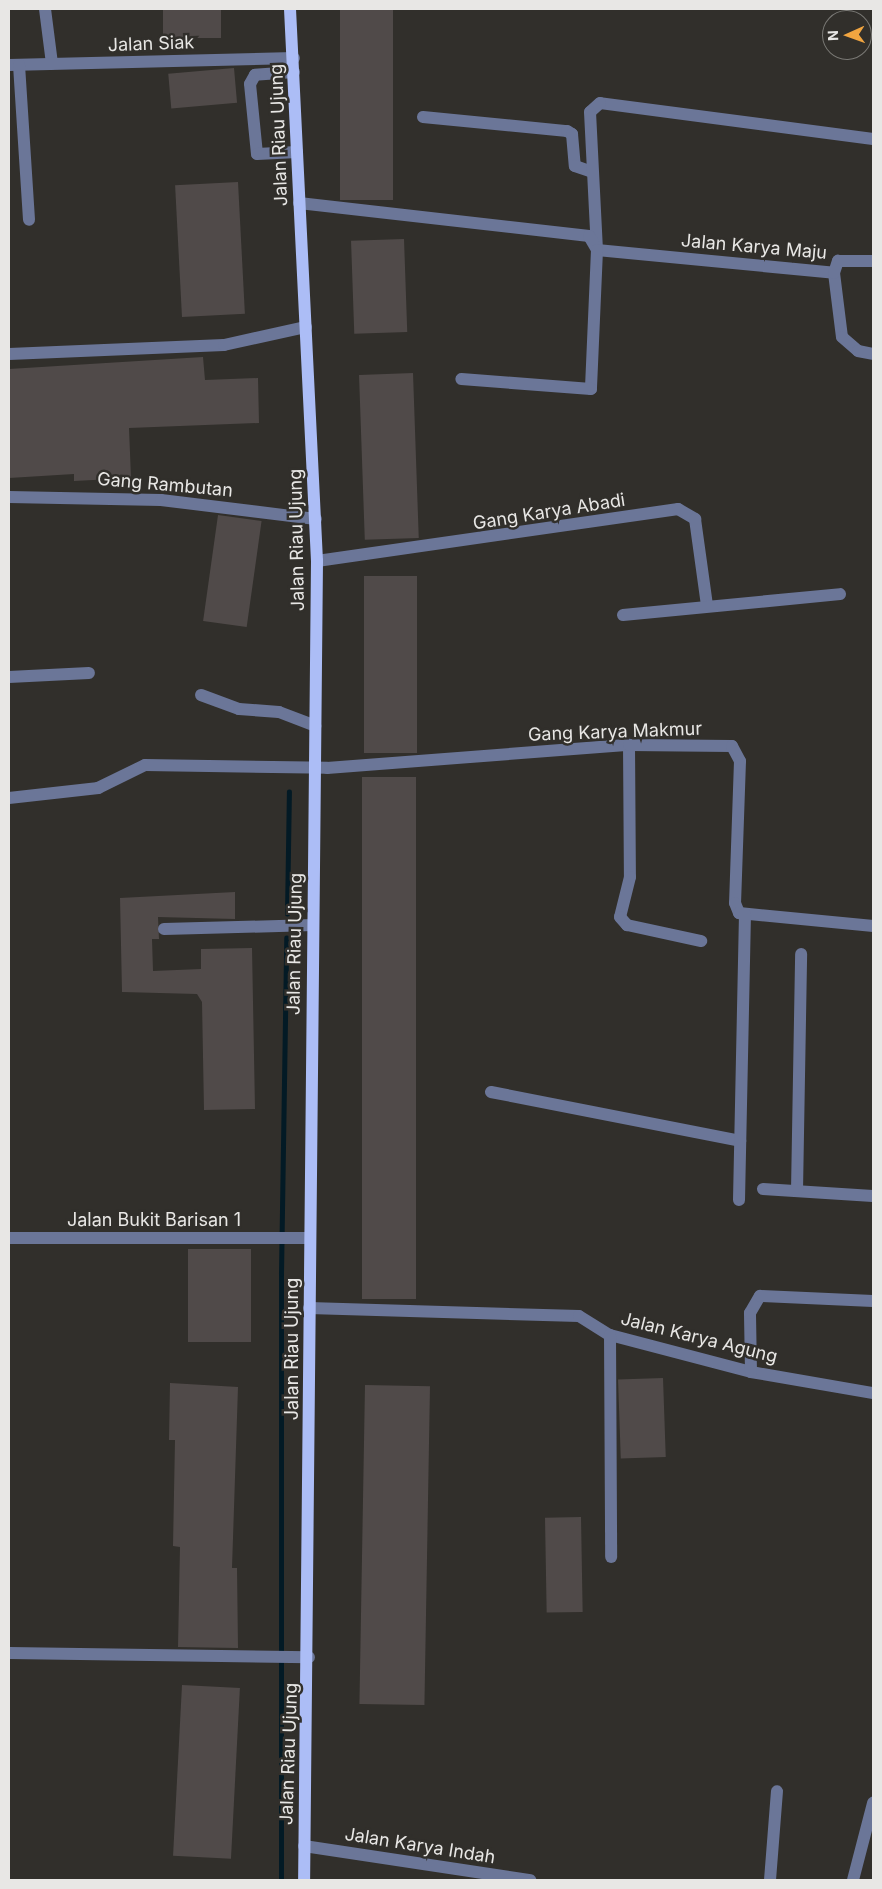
<!DOCTYPE html>
<html>
<head>
<meta charset="utf-8">
<style>
  body { margin:0 }
  #map { position:relative; width:882px; height:1889px; overflow:hidden; background:#312f2b; font-family:Inter,sans-serif }
  div>[style] { position:absolute }
  .stream>* { height:4.5px; margin:-2.25px; padding:0 2.25px; transform-origin:2.25px; border-radius:2.25px; background:#031a25 }
  .building>* { inset:0; background:#504a49; transform-origin:0 0 }
  .minor>* { height:12px; margin:-6px; padding:0 6px; transform-origin:6px; border-radius:6px; background:#6b7698 }
  .major>* { height:12px; margin:-6px; padding:0 6px; transform-origin:6px; border-radius:6px; background:#acbdf6 }
  span { translate:-50% -50%; white-space:nowrap; text-align:center; line-height:1.15; -webkit-text-stroke:5px #312f2b; paint-order:stroke }
  .street-label { font-size:18px; color:#e8e7e5 }
  .frame { position:absolute; inset:0; border:10px solid #e8e7e5; pointer-events:none }
  .north { position:absolute; left:822px; top:10px; width:50px; height:50px; box-sizing:border-box; background:#312f2b; border:1px solid #7a7975; border-radius:50%; rotate:268deg; font-size:14px; font-weight:700; line-height:20px; text-align:center; color:#e8e7e5 }
  .north::after { content:''; display:block; margin:auto; width:18px; height:22px; background:#f1a540; clip-path:polygon(50% 0,100% 100%,50% 72%,0 100%) }
</style>
</head>
<body>
<div id="map">
  <div class="stream">
    <div style="left:287px;top:914px;width:122px;rotate:-89.1deg"></div>
    <div style="left:281px;top:1880px;width:606px;rotate:-90deg"></div>
    <div style="left:281px;top:1274px;width:336px;rotate:-89.1deg"></div>
  </div>
  <div class="building">
    <div style="left:163px;top:9px;width:58px;height:29px"></div>
    <div style="left:340px;top:9px;width:53px;height:191px"></div>
    <div style="left:234px;top:68px;width:35px;height:66px;rotate:85deg"></div>
    <div style="left:238px;top:182px;width:132px;height:63px;rotate:87deg"></div>
    <div style="left:404px;top:239px;width:93px;height:53px;rotate:88deg"></div>
    <div style="clip-path:polygon(203px 357px,205px 380px,258px 378px,259px 423px,129px 428px,131px 478px,74px 481px,74px 474px,9px 478px,9px 369px)"></div>
    <div style="left:413px;top:373px;width:165px;height:54px;rotate:88deg"></div>
    <div style="left:218px;top:515px;width:44px;height:107px;rotate:8deg"></div>
    <div style="left:364px;top:576px;width:53px;height:177px"></div>
    <div style="left:362px;top:777px;width:54px;height:522px"></div>
    <div style="clip-path:polygon(235px 892px,235px 919px,158px 917px,159px 939px,152px 939px,153px 971px,201px 969px,201px 949px,252px 948px,255px 1109px,204px 1110px,202px 1002px,197px 994px,122px 992px,120px 898px)"></div>
    <div style="left:188px;top:1249px;width:63px;height:93px"></div>
    <div style="left:663px;top:1378px;width:79px;height:45px;rotate:88deg"></div>
    <div style="clip-path:polygon(170px 1383px,238px 1387px,232px 1568px,237px 1568px,238px 1648px,178px 1647px,180px 1547px,173px 1546px,175px 1440px,169px 1440px)"></div>
    <div style="left:365px;top:1385px;width:65px;height:319px;rotate:1deg"></div>
    <div style="left:581px;top:1517px;width:95px;height:36px;rotate:89deg"></div>
    <div style="left:182px;top:1685px;width:58px;height:171px;rotate:3deg"></div>
  </div>
  <div class="minor">
    <div style="left:45px;top:9px;width:55px;rotate:82.7deg"></div>
    <div style="left:9px;top:65px;width:285px;rotate:-1.4deg"></div>
    <div style="left:19px;top:65px;width:155px;rotate:86.3deg"></div>
    <div style="left:294px;top:72px;width:39px;rotate:176deg"></div>
    <div style="left:255px;top:75px;width:10px;rotate:119deg"></div>
    <div style="left:250px;top:84px;width:70px;rotate:84.3deg"></div>
    <div style="left:257px;top:154px;width:40px;rotate:-2.9deg"></div>
    <div style="left:423px;top:117px;width:145px;rotate:5.6deg"></div>
    <div style="left:567px;top:131px;width:6px;rotate:31deg"></div>
    <div style="left:572px;top:134px;width:32px;rotate:85deg"></div>
    <div style="left:575px;top:166px;width:18px;rotate:19deg"></div>
    <div style="left:873px;top:139px;width:275px;rotate:-172.5deg"></div>
    <div style="left:600px;top:103px;width:13px;rotate:138deg"></div>
    <div style="left:590px;top:112px;width:138px;rotate:87.1deg"></div>
    <div style="left:597px;top:250px;width:238px;rotate:5.5deg"></div>
    <div style="left:834px;top:273px;width:64px;rotate:82.9deg"></div>
    <div style="left:842px;top:337px;width:21px;rotate:41deg"></div>
    <div style="left:858px;top:351px;width:15px;rotate:11deg"></div>
    <div style="left:299px;top:203px;width:292px;rotate:6.5deg"></div>
    <div style="left:589px;top:236px;width:16px;rotate:60deg"></div>
    <div style="left:597px;top:250px;width:139px;rotate:92.5deg"></div>
    <div style="left:591px;top:389px;width:130px;rotate:-175.6deg"></div>
    <div style="left:834px;top:273px;width:13px;rotate:-72deg"></div>
    <div style="left:838px;top:261px;width:35px"></div>
    <div style="left:9px;top:354px;width:215px;rotate:-2.4deg"></div>
    <div style="left:224px;top:345px;width:84px;rotate:-12.4deg"></div>
    <div style="left:9px;top:497px;width:152px;rotate:1.1deg"></div>
    <div style="left:161px;top:500px;width:156px;rotate:7deg"></div>
    <div style="left:317px;top:561px;width:365px;rotate:-8.2deg"></div>
    <div style="left:678px;top:509px;width:20px;rotate:30deg"></div>
    <div style="left:695px;top:519px;width:88px;rotate:82.1deg"></div>
    <div style="left:623px;top:615px;width:218px;rotate:-5.5deg"></div>
    <div style="left:9px;top:677px;width:80px;rotate:-2.9deg"></div>
    <div style="left:201px;top:695px;width:40px;rotate:20.2deg"></div>
    <div style="left:239px;top:709px;width:40px;rotate:4.3deg"></div>
    <div style="left:279px;top:712px;width:39px;rotate:21deg"></div>
    <div style="left:629px;top:745px;width:132px;rotate:89.6deg"></div>
    <div style="left:630px;top:877px;width:41px;rotate:104deg"></div>
    <div style="left:620px;top:917px;width:11px;rotate:49deg"></div>
    <div style="left:627px;top:925px;width:76px;rotate:12.2deg"></div>
    <div style="left:9px;top:798px;width:90px;rotate:-6.4deg"></div>
    <div style="left:98px;top:788px;width:52px;rotate:-26.1deg"></div>
    <div style="left:145px;top:765px;width:182px;rotate:0.9deg"></div>
    <div style="left:327px;top:768px;width:303px;rotate:-4.4deg"></div>
    <div style="left:629px;top:745px;width:103px;rotate:0.6deg"></div>
    <div style="left:732px;top:746px;width:17px;rotate:62deg"></div>
    <div style="left:740px;top:761px;width:142px;rotate:92deg"></div>
    <div style="left:735px;top:903px;width:11px;rotate:68deg"></div>
    <div style="left:739px;top:913px;width:135px;rotate:5.5deg"></div>
    <div style="left:164px;top:929px;width:149px;rotate:-1.5deg"></div>
    <div style="left:491px;top:1092px;width:254px;rotate:11.1deg"></div>
    <div style="left:763px;top:1189px;width:110px;rotate:3.6deg"></div>
    <div style="left:797px;top:1191px;width:237px;rotate:-89deg"></div>
    <div style="left:739px;top:1200px;width:286px;rotate:-88.8deg"></div>
    <div style="left:9px;top:1238px;width:301px"></div>
    <div style="left:309px;top:1308px;width:270px;rotate:1.7deg"></div>
    <div style="left:579px;top:1316px;width:36px;rotate:32deg"></div>
    <div style="left:610px;top:1335px;width:146px;rotate:14.7deg"></div>
    <div style="left:751px;top:1372px;width:124px;rotate:9.8deg"></div>
    <div style="left:610px;top:1335px;width:222px;rotate:89.7deg"></div>
    <div style="left:751px;top:1372px;width:59px;rotate:-91deg"></div>
    <div style="left:750px;top:1313px;width:20px;rotate:-60deg"></div>
    <div style="left:760px;top:1296px;width:113px;rotate:2.5deg"></div>
    <div style="left:9px;top:1653px;width:300px;rotate:0.8deg"></div>
    <div style="left:304px;top:1846px;width:229px;rotate:8.6deg"></div>
    <div style="left:770px;top:1880px;width:89px;rotate:-85.5deg"></div>
    <div style="left:853px;top:1880px;width:80px;rotate:-75.4deg"></div>
  </div>
  <div class="major">
    <div style="left:290px;top:9px;width:553px;rotate:87.2deg"></div>
    <div style="left:317px;top:561px;width:1319px;rotate:90.56deg"></div>
  </div>
  <div class="street-label">
    <span style="left:151px;top:44px;rotate:-2deg">Jalan Siak</span>
    <span style="left:279px;top:135px;rotate:-92deg">Jalan Riau Ujung</span>
    <span style="left:754px;top:247px;rotate:5deg">Jalan Karya Maju</span>
    <span style="left:165px;top:485px;rotate:5deg">Gang Rambutan</span>
    <span style="left:549px;top:512px;rotate:-9deg">Gang Karya Abadi</span>
    <span style="left:297px;top:540px;rotate:-91deg">Jalan Riau Ujung</span>
    <span style="left:615px;top:732px;rotate:-2deg">Gang Karya Makmur</span>
    <span style="left:295px;top:944px;rotate:-89deg">Jalan Riau Ujung</span>
    <span style="left:154px;top:1220px">Jalan Bukit Barisan 1</span>
    <span style="left:699px;top:1338px;rotate:14deg">Jalan Karya Agung</span>
    <span style="left:292px;top:1349px;rotate:-90deg">Jalan Riau Ujung</span>
    <span style="left:289px;top:1754px;rotate:-88deg">Jalan Riau Ujung</span>
    <span style="left:420px;top:1846px;rotate:9deg">Jalan Karya Indah</span>
  </div>
  <div class="frame"></div>
  <div class="north">N</div>
</div>
</body>
</html>
